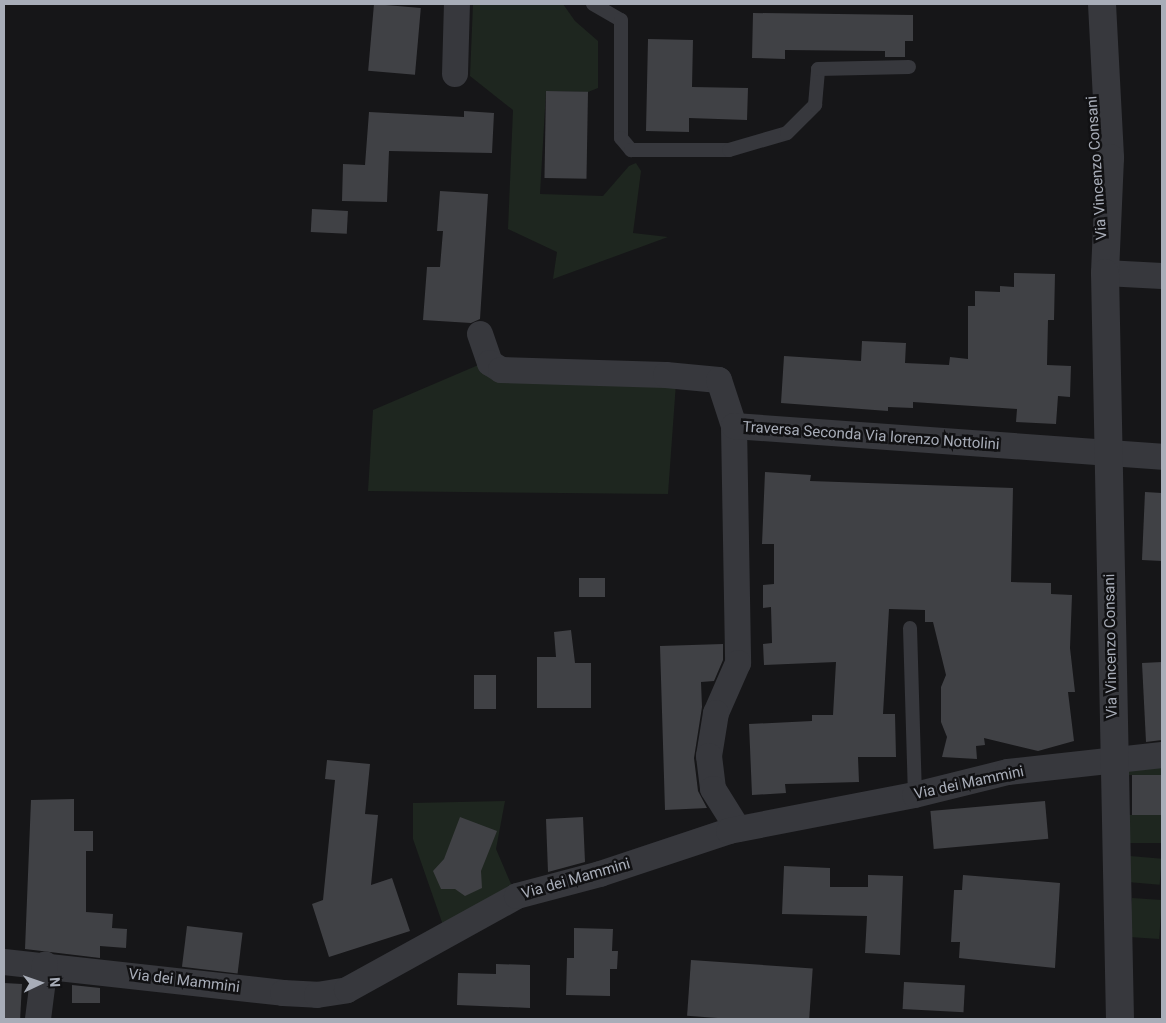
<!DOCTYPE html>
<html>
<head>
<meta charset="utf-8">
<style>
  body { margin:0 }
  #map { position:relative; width:1166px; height:1023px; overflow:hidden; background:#161618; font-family:Roboto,sans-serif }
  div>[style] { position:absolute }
  .green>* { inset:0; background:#1e261f; transform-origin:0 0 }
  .building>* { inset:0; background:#404145; transform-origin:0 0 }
  .service>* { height:14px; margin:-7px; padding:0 7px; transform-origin:7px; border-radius:7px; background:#37383d }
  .minor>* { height:26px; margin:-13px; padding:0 13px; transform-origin:13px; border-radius:13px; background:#37383d }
  .tertiary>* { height:28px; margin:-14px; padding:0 14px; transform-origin:14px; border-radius:14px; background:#37383d }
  span { translate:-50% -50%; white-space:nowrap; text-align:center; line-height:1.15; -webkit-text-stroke:5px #111113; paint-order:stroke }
  .street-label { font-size:15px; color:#a8adb8 }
  .frame { position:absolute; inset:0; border:5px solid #a8adb8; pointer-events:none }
  .north { position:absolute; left:15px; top:958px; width:50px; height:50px; -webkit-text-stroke:4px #111113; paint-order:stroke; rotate:87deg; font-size:14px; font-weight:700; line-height:20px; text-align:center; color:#a8adb8 }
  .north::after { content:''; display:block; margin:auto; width:18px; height:22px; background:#a8adb8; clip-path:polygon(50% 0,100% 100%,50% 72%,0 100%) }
</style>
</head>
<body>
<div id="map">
  <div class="green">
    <div style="clip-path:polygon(473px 4px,563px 4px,575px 21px,598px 41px,598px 88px,588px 92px,546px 91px,540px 194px,603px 196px,629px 166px,636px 163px,641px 171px,633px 233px,668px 237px,553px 279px,557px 252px,508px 229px,513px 110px,470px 76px)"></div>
    <div style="clip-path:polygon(483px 363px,676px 383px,668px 494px,368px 491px,373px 410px)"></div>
    <div style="left:1162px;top:763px;width:12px;height:33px;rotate:90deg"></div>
    <div style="clip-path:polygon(505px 801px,496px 849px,514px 891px,444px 928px,413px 839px,413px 803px)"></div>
    <div style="left:1162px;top:815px;width:28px;height:34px;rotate:90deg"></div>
    <div style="left:1130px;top:856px;width:32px;height:26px;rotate:5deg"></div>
    <div style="left:1132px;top:898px;width:30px;height:39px;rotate:4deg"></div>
  </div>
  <div class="building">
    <div style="left:374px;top:4px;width:47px;height:67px;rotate:5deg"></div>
    <div style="clip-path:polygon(753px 13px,913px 15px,913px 41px,905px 41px,905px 57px,885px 57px,885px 51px,785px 50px,785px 59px,752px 58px)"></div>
    <div style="clip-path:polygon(648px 39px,693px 40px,692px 87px,748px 88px,747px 120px,689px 118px,689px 132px,646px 131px)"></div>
    <div style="left:546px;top:91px;width:42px;height:87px;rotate:1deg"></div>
    <div style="clip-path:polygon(464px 111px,494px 113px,492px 153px,389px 151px,387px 202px,342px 201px,343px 164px,365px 165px,369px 112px,464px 117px)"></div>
    <div style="clip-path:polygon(440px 191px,488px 194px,480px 319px,471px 323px,423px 320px,427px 267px,440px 267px,443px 231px,437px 231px)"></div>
    <div style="left:312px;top:209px;width:36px;height:23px;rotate:3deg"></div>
    <div style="clip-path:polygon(1014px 273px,1055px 274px,1054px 320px,1048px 320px,1047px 365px,1071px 366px,1070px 397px,1058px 396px,1056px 424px,1016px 422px,1017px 409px,913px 402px,913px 408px,888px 407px,888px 411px,781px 403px,784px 356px,861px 361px,862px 341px,906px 343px,905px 363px,949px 365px,950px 357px,968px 359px,968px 306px,975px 306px,975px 291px,1000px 292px,1000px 286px,1014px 287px)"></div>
    <div style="clip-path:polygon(765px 472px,811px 475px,810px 481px,1013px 488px,1011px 582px,1051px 583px,1051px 594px,1072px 595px,1070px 648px,1075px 692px,1068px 692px,1074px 741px,1038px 751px,984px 738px,985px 745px,976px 746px,977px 759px,942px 757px,947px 737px,941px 722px,941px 687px,946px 675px,933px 622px,925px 622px,925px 610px,889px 609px,883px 714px,895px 714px,896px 757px,858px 757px,859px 782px,785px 784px,786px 793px,752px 795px,749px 724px,812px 721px,812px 715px,833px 715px,836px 662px,764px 665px,763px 644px,772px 643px,771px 607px,763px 608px,763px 585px,774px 584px,774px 544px,762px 544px)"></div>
    <div style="clip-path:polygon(1145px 492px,1162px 493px,1162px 561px,1142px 560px)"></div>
    <div style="left:579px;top:578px;width:26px;height:19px"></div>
    <div style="clip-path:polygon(571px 630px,575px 663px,591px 663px,591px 708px,537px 708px,537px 657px,556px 657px,554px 632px)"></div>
    <div style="clip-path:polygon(723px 644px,723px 660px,714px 681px,701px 682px,702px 707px,694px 758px,698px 791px,707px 808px,665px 810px,660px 646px)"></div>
    <div style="clip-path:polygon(1162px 662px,1162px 740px,1146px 742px,1142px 663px)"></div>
    <div style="left:474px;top:675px;width:22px;height:34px"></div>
    <div style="clip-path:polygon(327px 760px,370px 764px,365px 814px,378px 815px,371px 885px,392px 878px,410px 931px,329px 957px,312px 904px,323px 900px,335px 780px,325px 779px)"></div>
    <div style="left:1162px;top:775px;width:40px;height:30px;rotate:90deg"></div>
    <div style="clip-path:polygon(74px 799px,74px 831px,93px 831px,93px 851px,86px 851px,86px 912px,113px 914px,112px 928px,127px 929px,126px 948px,100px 946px,100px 958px,25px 949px,31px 800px)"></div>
    <div style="left:1045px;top:801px;width:38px;height:115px;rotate:85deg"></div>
    <div style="clip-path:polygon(460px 817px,497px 831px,481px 871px,482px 888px,465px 896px,455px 889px,441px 889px,433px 871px,444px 859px)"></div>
    <div style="clip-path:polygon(583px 817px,585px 862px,548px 872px,546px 819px)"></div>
    <div style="clip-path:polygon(784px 866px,830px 868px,830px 887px,868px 887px,868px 875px,903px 876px,900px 955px,865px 953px,867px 916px,782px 914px)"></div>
    <div style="clip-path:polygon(963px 875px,1060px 883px,1055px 968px,959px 958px,960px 942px,951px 942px,954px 890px,962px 890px)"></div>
    <div style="left:187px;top:926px;width:56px;height:41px;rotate:7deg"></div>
    <div style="clip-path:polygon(574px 928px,613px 929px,612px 951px,618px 951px,617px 969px,610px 969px,610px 996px,566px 995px,567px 958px,574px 958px)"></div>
    <div style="left:691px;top:960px;width:122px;height:56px;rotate:4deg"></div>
    <div style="clip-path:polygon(496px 964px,530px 965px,530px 1008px,457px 1005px,458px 973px,496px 974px)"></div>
    <div style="left:904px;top:982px;width:61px;height:27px;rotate:3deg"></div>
    <div style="left:4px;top:983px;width:18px;height:36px;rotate:3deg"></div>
    <div style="clip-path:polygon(72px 985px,100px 988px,100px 1003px,72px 1003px)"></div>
  </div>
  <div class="service">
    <div style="left:593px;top:4px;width:32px;rotate:30deg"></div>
    <div style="left:621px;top:20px;width:118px;rotate:90deg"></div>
    <div style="left:621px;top:138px;width:16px;rotate:50deg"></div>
    <div style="left:631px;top:150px;width:98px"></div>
    <div style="left:729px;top:150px;width:60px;rotate:-16.3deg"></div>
    <div style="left:787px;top:133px;width:40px;rotate:-45deg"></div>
    <div style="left:815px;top:105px;width:36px;rotate:-85deg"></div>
    <div style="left:818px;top:69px;width:91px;rotate:-1.3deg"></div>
    <div style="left:910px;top:628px;width:167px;rotate:88.3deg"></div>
  </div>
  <div class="minor">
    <div style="left:455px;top:74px;width:70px;rotate:-88.4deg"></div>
    <div style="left:1105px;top:273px;width:57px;rotate:3deg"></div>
    <div style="left:480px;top:334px;width:31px;rotate:71deg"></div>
    <div style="left:490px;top:363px;width:13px;rotate:32deg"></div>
    <div style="left:501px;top:370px;width:165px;rotate:1.7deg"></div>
    <div style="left:666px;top:375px;width:53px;rotate:5.4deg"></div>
    <div style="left:719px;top:380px;width:48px;rotate:71.9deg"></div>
    <div style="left:734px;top:426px;width:237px;rotate:89deg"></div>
    <div style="left:738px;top:663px;width:55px;rotate:113.7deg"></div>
    <div style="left:716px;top:713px;width:44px;rotate:99.2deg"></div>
    <div style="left:709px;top:756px;width:33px;rotate:83deg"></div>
    <div style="left:713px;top:789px;width:47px;rotate:58deg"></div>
    <div style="left:734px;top:426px;width:429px;rotate:4.1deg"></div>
    <div style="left:4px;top:962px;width:281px;rotate:6.3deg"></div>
    <div style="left:283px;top:993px;width:34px;rotate:3deg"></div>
    <div style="left:317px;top:995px;width:30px;rotate:-9deg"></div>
    <div style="left:347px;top:990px;width:194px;rotate:-28.9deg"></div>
    <div style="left:517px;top:896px;width:86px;rotate:-14.8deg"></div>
    <div style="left:600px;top:874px;width:136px;rotate:-18.4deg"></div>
    <div style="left:729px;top:831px;width:189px;rotate:-11deg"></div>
    <div style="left:915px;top:795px;width:96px;rotate:-13.9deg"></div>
    <div style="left:1008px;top:772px;width:155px;rotate:-6.3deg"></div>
    <div style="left:38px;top:1019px;width:55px;rotate:-82.7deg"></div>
  </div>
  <div class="tertiary">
    <div style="left:1102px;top:4px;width:154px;rotate:87deg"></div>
    <div style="left:1110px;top:158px;width:115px;rotate:92.5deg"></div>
    <div style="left:1105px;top:273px;width:746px;rotate:88.85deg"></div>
  </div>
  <div class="street-label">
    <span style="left:1097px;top:168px;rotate:-94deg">Via Vincenzo Consani</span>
    <span style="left:871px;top:436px;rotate:4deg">Traversa Seconda Via lorenzo Nottolini</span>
    <span style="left:1111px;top:646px;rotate:-91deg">Via Vincenzo Consani</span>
    <span style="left:969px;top:783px;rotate:-12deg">Via dei Mammini</span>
    <span style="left:576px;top:879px;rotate:-16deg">Via dei Mammini</span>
    <span style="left:184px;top:981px;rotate:7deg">Via dei Mammini</span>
  </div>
  <div class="frame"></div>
  <div class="north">N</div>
</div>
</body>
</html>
